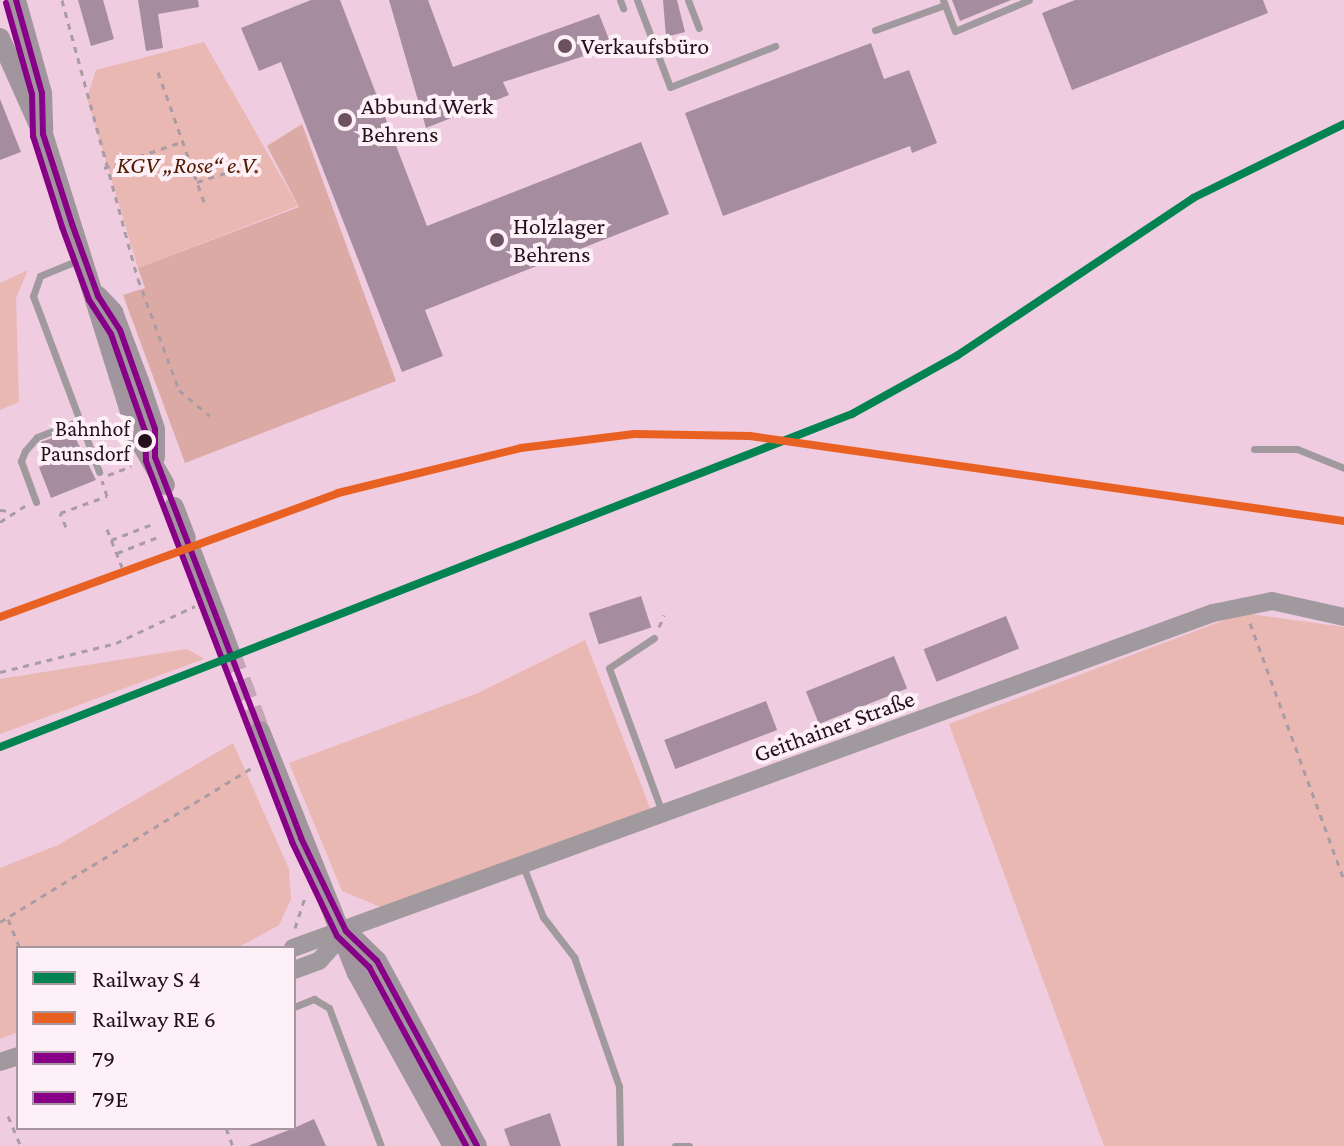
<!DOCTYPE html>
<html>
<head>
<meta charset="utf-8">
<style>
  body { margin:0 }
  #map { position:relative; width:1344px; height:1146px; overflow:hidden; background:#efcce0; font-family:"Crimson Pro",serif }
  div>[style] { position:absolute }
  .green>* { inset:0; background:#eab8b2 }
  .forest>* { inset:0; background:#dcaaa5 }
  .building>* { inset:0; background:#a58d9f; transform-origin:0 0 }
  .secondary-tunnel>* { height:20px; margin-top:-10px; transform-origin:0; background:repeating-linear-gradient(90deg,#c7a6b9 0 20px,transparent 0 30px) }
  .path>* { height:3px; margin-top:-1.5px; transform-origin:0; background:repeating-linear-gradient(90deg,#aa9ca4 0 6px,transparent 0 12px) }
  .service>* { height:7px; margin:-3.5px; padding:0 3.5px; transform-origin:3.5px; border-radius:3.5px; background:#a0999d }
  .tertiary>* { height:18px; margin:-9px; padding:0 9px; transform-origin:9px; border-radius:9px; background:#a0999d }
  .secondary>* { height:20px; margin:-10px; padding:0 10px; transform-origin:10px; border-radius:10px; background:#a1969d }
  .bus-1>* { height:6px; margin:-3px; padding:0 3px; transform-origin:3px; border-radius:3px; background:#808 }
  .bus-2>* { height:6px; margin:-3px; padding:0 3px; transform-origin:3px; border-radius:3px; background:#808 }
  .rail-1>* { height:8px; margin:-4px; padding:0 4px; transform-origin:4px; border-radius:4px; background:#028351 }
  .rail-2>* { height:8px; margin:-4px; padding:0 4px; transform-origin:4px; border-radius:4px; background:#e86122 }
  .dots>* { width:22px; height:22px; translate:-50% -50%; box-sizing:border-box; border:4px solid #fef0f7; border-radius:50% }
  span { translate:-50% -50%; white-space:nowrap; text-align:center; line-height:1.15; -webkit-text-stroke:8px #fef0f7; paint-order:stroke }
  .bus-label { font-size:22px; color:#250f1c }
  .right { translate:-100% -50%; text-align:right }
  .poi-label { font-size:24px; color:#250f1c }
  .left { translate:0 -50%; text-align:left }
  .park-label { font-size:24px; color:#521a00; font-style:italic }
  .street-label { font-size:24px; color:#250f1c }
  .legend { position:absolute; left:16px; top:946px; width:280px; height:184px; box-sizing:border-box; background:#fef0f7; border:2px solid #a7969f; margin:0; padding:10px 14px; list-style:none; font-size:24px; color:#250f1c }
  .legend li { display:flex; align-items:center; gap:16px; height:40px }
  .legend b { width:40px; border:2px solid #a7969f }
</style>
</head>
<body>
<div id="map">
  <div class="green">
    <div style="clip-path:polygon(204px 42px,298px 206px,138px 268px,87px 98px,96px 70px)"></div>
    <div style="clip-path:polygon(28px 270px,16px 298px,19px 402px,0 410px,0 283px)"></div>
    <div style="clip-path:polygon(1243px 613px,1344px 627px,1344px 1146px,1104px 1146px,949px 724px)"></div>
    <div style="clip-path:polygon(585px 640px,652px 813px,385px 909px,342px 891px,289px 763px,478px 693px)"></div>
    <div style="clip-path:polygon(187px 649px,204px 659px,0 734px,0 679px)"></div>
    <div style="clip-path:polygon(233px 743px,289px 869px,291px 899px,279px 925px,237px 948px,18px 948px,18px 1032px,0 1039px,0 868px,58px 845px)"></div>
  </div>
  <div class="forest">
    <div style="clip-path:polygon(302px 124px,396px 381px,185px 463px,123px 295px,145px 288px,138px 268px,299px 207px,267px 146px)"></div>
  </div>
  <div class="building">
    <div style="clip-path:polygon(78px 0,103px 0,114px 39px,91px 46px)"></div>
    <div style="clip-path:polygon(138px 0,198px 0,199px 7px,158px 14px,163px 48px,146px 51px)"></div>
    <div style="clip-path:polygon(311px 0,340px 0,427px 226px,641px 142px,669px 214px,425px 310px,443px 356px,402px 372px,281px 62px,259px 71px,241px 28px)"></div>
    <div style="clip-path:polygon(389px 0,428px 0,453px 67px,599px 14px,612px 47px,503px 82px,509px 95px,426px 128px)"></div>
    <div style="clip-path:polygon(663px 0,677px 0,685px 32px,666px 37px)"></div>
    <div style="clip-path:polygon(952px 0,1011px 0,960px 21px)"></div>
    <div style="clip-path:polygon(1075px 0,1263px 0,1268px 13px,1072px 90px,1042px 13px)"></div>
    <div style="clip-path:polygon(871px 43px,884px 79px,909px 70px,937px 143px,912px 153px,910px 146px,723px 216px,685px 113px)"></div>
    <div style="clip-path:polygon(0 99px,21px 152px,0 160px)"></div>
    <div style="clip-path:polygon(72px 431px,96px 480px,51px 498px,39px 467px,50px 463px,41px 442px)"></div>
    <div style="left:641px;top:596px;width:33px;height:55px;rotate:72deg"></div>
    <div style="left:1006px;top:616px;width:35px;height:89px;rotate:68deg"></div>
    <div style="left:894px;top:656px;width:35px;height:95px;rotate:68deg"></div>
    <div style="left:766px;top:701px;width:31px;height:109px;rotate:69deg"></div>
    <div style="clip-path:polygon(550px 1113px,561px 1146px,510px 1146px,504px 1129px)"></div>
    <div style="clip-path:polygon(314px 1119px,326px 1146px,248px 1146px,294px 1128px)"></div>
  </div>
  <div class="secondary-tunnel">
    <div style="left:230px;top:652px;width:85px;rotate:69.2deg"></div>
  </div>
  <div class="path">
    <div style="left:62px;top:0;width:289px;rotate:74.8deg"></div>
    <div style="left:138px;top:279px;width:118px;rotate:69.7deg"></div>
    <div style="left:179px;top:390px;width:40px;rotate:40deg"></div>
    <div style="left:158px;top:72px;width:138px;rotate:70.5deg"></div>
    <div style="left:104px;top:168px;width:84px;rotate:-18.6deg"></div>
    <div style="left:197px;top:182px;width:66px;rotate:-17.6deg"></div>
    <div style="left:108px;top:475px;width:25px;rotate:-21deg"></div>
    <div style="left:0;top:510px;width:11px;rotate:5deg"></div>
    <div style="left:0;top:522px;width:30px;rotate:-33deg"></div>
    <div style="left:66px;top:527px;width:15px;rotate:-113deg"></div>
    <div style="left:60px;top:513px;width:50px;rotate:-19.9deg"></div>
    <div style="left:107px;top:496px;width:16px;rotate:-108deg"></div>
    <div style="left:107px;top:529px;width:41px;rotate:68.5deg"></div>
    <div style="left:111px;top:540px;width:45px;rotate:-20.9deg"></div>
    <div style="left:117px;top:553px;width:44px;rotate:-21.3deg"></div>
    <div style="left:1250px;top:623px;width:274px;rotate:69.9deg"></div>
    <div style="left:659px;top:627px;width:13px;rotate:-67deg"></div>
    <div style="left:0;top:672px;width:120px;rotate:-14deg"></div>
    <div style="left:116px;top:643px;width:87px;rotate:-25.1deg"></div>
    <div style="left:8px;top:919px;width:31px;rotate:68deg"></div>
    <div style="left:0;top:922px;width:300px;rotate:-31.5deg"></div>
    <div style="left:295px;top:928px;width:33px;rotate:-72deg"></div>
    <div style="left:8px;top:1116px;width:33px;rotate:67deg"></div>
    <div style="left:226px;top:1128px;width:19px;rotate:69deg"></div>
  </div>
  <div class="service">
    <div style="left:620px;top:0;width:9px;rotate:69deg"></div>
    <div style="left:637px;top:0;width:93px;rotate:69.2deg"></div>
    <div style="left:670px;top:87px;width:113px;rotate:-21.3deg"></div>
    <div style="left:688px;top:0;width:30px;rotate:69deg"></div>
    <div style="left:943px;top:0;width:33px;rotate:69deg"></div>
    <div style="left:955px;top:31px;width:80px;rotate:-22.7deg"></div>
    <div style="left:875px;top:30px;width:74px;rotate:-19.7deg"></div>
    <div style="left:81px;top:259px;width:44px;rotate:157.5deg"></div>
    <div style="left:40px;top:276px;width:21px;rotate:109deg"></div>
    <div style="left:33px;top:296px;width:188px;rotate:69.4deg"></div>
    <div style="left:1254px;top:449px;width:43px"></div>
    <div style="left:1297px;top:449px;width:51px;rotate:22deg"></div>
    <div style="left:36px;top:502px;width:44px;rotate:-110.1deg"></div>
    <div style="left:21px;top:461px;width:11px;rotate:-68deg"></div>
    <div style="left:25px;top:451px;width:18px;rotate:-49deg"></div>
    <div style="left:37px;top:437px;width:45px;rotate:-20.9deg"></div>
    <div style="left:654px;top:638px;width:54px;rotate:146.3deg"></div>
    <div style="left:609px;top:668px;width:153px;rotate:69.8deg"></div>
    <div style="left:523px;top:866px;width:55px;rotate:68.6deg"></div>
    <div style="left:543px;top:917px;width:51px;rotate:52.2deg"></div>
    <div style="left:574px;top:957px;width:137px;rotate:70.8deg"></div>
    <div style="left:619px;top:1086px;width:60px;rotate:89deg"></div>
    <div style="left:294px;top:1007px;width:22px;rotate:-22deg"></div>
    <div style="left:314px;top:999px;width:17px;rotate:31deg"></div>
    <div style="left:329px;top:1008px;width:147px;rotate:69.4deg"></div>
    <div style="left:675px;top:1146px;width:14px"></div>
  </div>
  <div class="tertiary">
    <div style="left:293px;top:948px;width:979px;rotate:-20.01deg"></div>
    <div style="left:1213px;top:613px;width:60px;rotate:-11.5deg"></div>
    <div style="left:1272px;top:601px;width:74px;rotate:12.5deg"></div>
    <div style="left:294px;top:970px;width:27px;rotate:-20deg"></div>
    <div style="left:319px;top:961px;width:40px;rotate:-48deg"></div>
    <div style="left:0;top:1062px;width:19px;rotate:-18deg"></div>
  </div>
  <div class="secondary">
    <div style="left:16px;top:0;width:97px;rotate:74.4deg"></div>
    <div style="left:42px;top:93px;width:37px;rotate:88deg"></div>
    <div style="left:0;top:38px;width:105px;rotate:65.9deg"></div>
    <div style="left:43px;top:134px;width:318px;rotate:72.6deg"></div>
    <div style="left:138px;top:438px;width:54px;rotate:60.1deg"></div>
    <div style="left:98px;top:296px;width:22px;rotate:47deg"></div>
    <div style="left:113px;top:312px;width:74px;rotate:69.4deg"></div>
    <div style="left:139px;top:381px;width:51px;rotate:71.6deg"></div>
    <div style="left:155px;top:429px;width:28px;rotate:90deg"></div>
    <div style="left:174px;top:507px;width:33px;rotate:69deg"></div>
    <div style="left:192px;top:553px;width:106px;rotate:69deg"></div>
    <div style="left:260px;top:731px;width:261px;rotate:68.2deg"></div>
    <div style="left:357px;top:973px;width:198px;rotate:61deg"></div>
    <div style="left:346px;top:931px;width:43px;rotate:44.1deg"></div>
    <div style="left:377px;top:961px;width:210px;rotate:61.6deg"></div>
  </div>
  <div class="bus-1">
    <div style="left:16px;top:0;width:97px;rotate:74.4deg"></div>
    <div style="left:42px;top:93px;width:41px;rotate:88.6deg"></div>
    <div style="left:43px;top:134px;width:95px;rotate:72.1deg"></div>
    <div style="left:72px;top:224px;width:77px;rotate:70.1deg"></div>
    <div style="left:98px;top:296px;width:40px;rotate:57.1deg"></div>
    <div style="left:120px;top:330px;width:105px;rotate:70.5deg"></div>
    <div style="left:155px;top:429px;width:28px;rotate:90deg"></div>
    <div style="left:155px;top:457px;width:408px;rotate:69deg"></div>
    <div style="left:301px;top:838px;width:103px;rotate:64.2deg"></div>
    <div style="left:346px;top:931px;width:43px;rotate:44.1deg"></div>
    <div style="left:377px;top:961px;width:210px;rotate:61.6deg"></div>
  </div>
  <div class="bus-2">
    <div style="left:6px;top:3px;width:95px;rotate:74.1deg"></div>
    <div style="left:32px;top:94px;width:42px;rotate:88.6deg"></div>
    <div style="left:33px;top:136px;width:96px;rotate:72.3deg"></div>
    <div style="left:62px;top:227px;width:78px;rotate:69.7deg"></div>
    <div style="left:89px;top:300px;width:40px;rotate:57.1deg"></div>
    <div style="left:111px;top:334px;width:103px;rotate:70.7deg"></div>
    <div style="left:145px;top:431px;width:30px;rotate:88deg"></div>
    <div style="left:146px;top:461px;width:408px;rotate:69deg"></div>
    <div style="left:292px;top:842px;width:104px;rotate:64.4deg"></div>
    <div style="left:337px;top:936px;width:45px;rotate:44.1deg"></div>
    <div style="left:369px;top:967px;width:204px;rotate:61.5deg"></div>
  </div>
  <div class="rail-1">
    <div style="left:0;top:747px;width:915px;rotate:-21.35deg"></div>
    <div style="left:852px;top:414px;width:121px;rotate:-29.1deg"></div>
    <div style="left:958px;top:355px;width:283px;rotate:-33.7deg"></div>
    <div style="left:1193px;top:198px;width:168px;rotate:-26.1deg"></div>
  </div>
  <div class="rail-2">
    <div style="left:0;top:617px;width:360px;rotate:-20.1deg"></div>
    <div style="left:338px;top:493px;width:188px;rotate:-13.8deg"></div>
    <div style="left:521px;top:448px;width:114px;rotate:-7.1deg"></div>
    <div style="left:634px;top:434px;width:116px;rotate:1deg"></div>
    <div style="left:750px;top:436px;width:600px;rotate:8.14deg"></div>
  </div>
  <div class="dots">
    <div style="left:565px;top:46px;background:#6c5161"></div>
    <div style="left:345px;top:120px;background:#6c5161"></div>
    <div style="left:497px;top:240px;background:#6c5161"></div>
    <div style="left:145px;top:441px;background:#250f1c"></div>
  </div>
  <div class="bus-label">
    <span class="right" style="left:130px;top:441px">Bahnhof<br>Paunsdorf</span>
  </div>
  <div class="poi-label">
    <span class="left" style="left:581px;top:46px">Verkaufsbüro</span>
    <span class="left" style="left:361px;top:120px">Abbund Werk<br>Behrens</span>
    <span class="left" style="left:513px;top:240px">Holzlager<br>Behrens</span>
  </div>
  <div class="park-label">
    <span style="left:188px;top:165px">KGV „Rose“ e.V.</span>
  </div>
  <div class="street-label">
    <span style="left:834px;top:726px;rotate:-20deg">Geithainer Straße</span>
  </div>
  <ul class="legend">
  <li><b style="height:10px;background:#028351"></b>Railway S 4</li>
  <li><b style="height:10px;background:#e86122"></b>Railway RE 6</li>
  <li><b style="height:10px;background:#808"></b>79</li>
  <li><b style="height:10px;background:#808"></b>79E</li>
  </ul>
</div>
</body>
</html>
